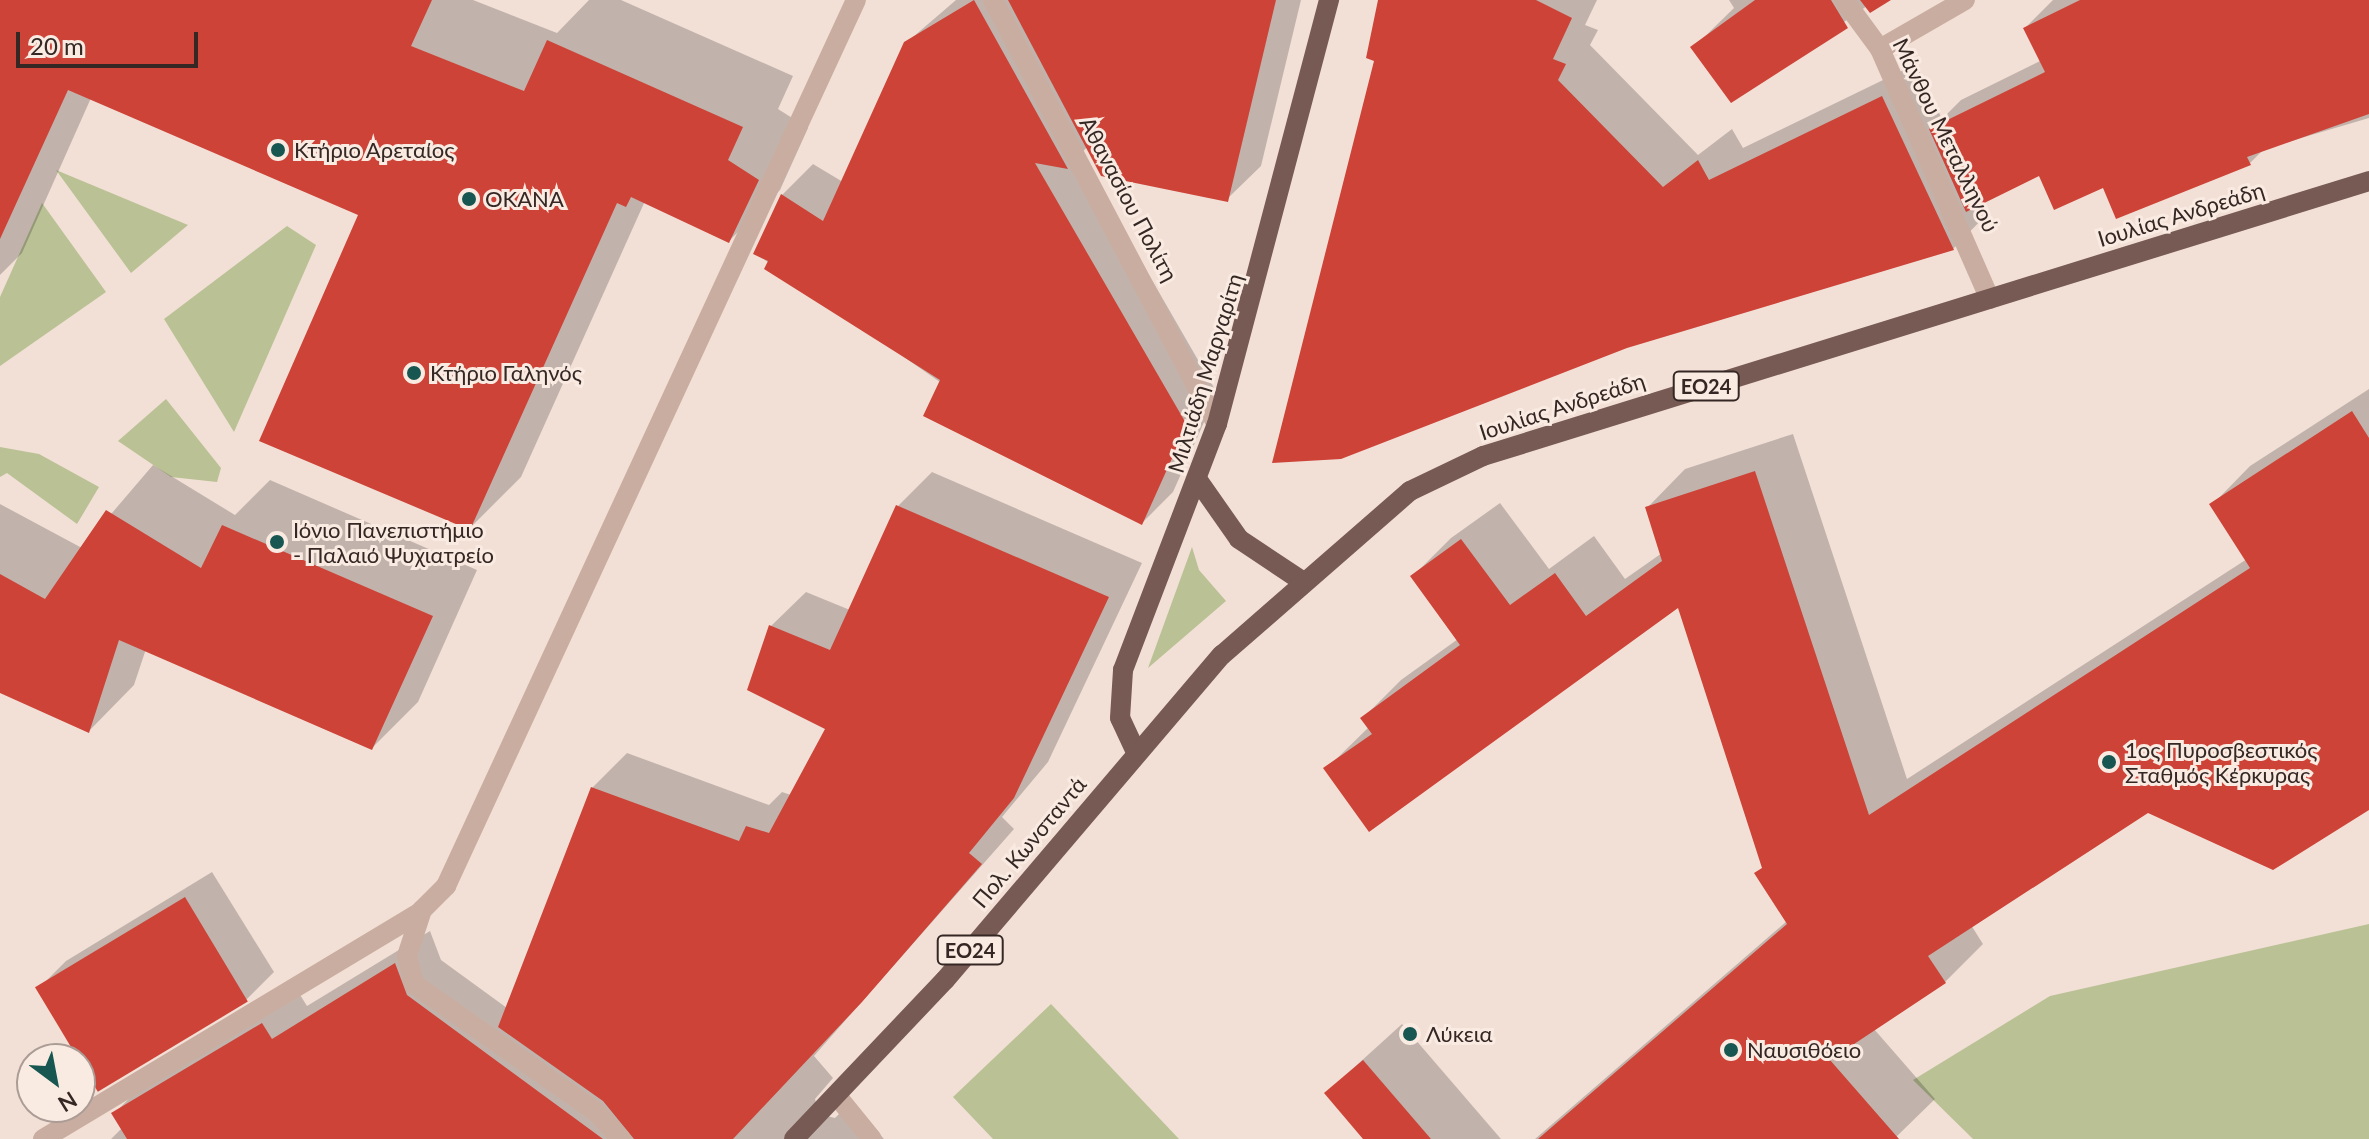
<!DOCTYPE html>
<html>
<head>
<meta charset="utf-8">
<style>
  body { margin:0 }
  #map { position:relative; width:2369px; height:1139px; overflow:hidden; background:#f2e0d6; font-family:Lato,sans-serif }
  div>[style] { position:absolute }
  .green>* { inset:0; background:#bac195 }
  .shadow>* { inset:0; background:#0003 }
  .building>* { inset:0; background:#cd4338; transform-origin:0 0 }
  .minor>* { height:20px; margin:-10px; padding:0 10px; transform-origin:10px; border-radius:10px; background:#caada1 }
  .major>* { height:20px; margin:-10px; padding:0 10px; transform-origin:10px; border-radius:10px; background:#775a54 }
  .dots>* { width:22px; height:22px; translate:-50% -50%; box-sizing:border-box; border:4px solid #faebe2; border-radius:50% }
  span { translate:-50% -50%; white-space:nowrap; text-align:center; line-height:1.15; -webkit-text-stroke:6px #faebe2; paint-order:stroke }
  .shield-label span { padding:2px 6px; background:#faebe2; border:2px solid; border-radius:6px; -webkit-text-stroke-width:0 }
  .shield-label { font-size:20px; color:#342724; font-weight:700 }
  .street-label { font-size:22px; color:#342724 }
  .poi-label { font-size:22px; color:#342724 }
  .left { translate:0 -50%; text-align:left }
  .north { position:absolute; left:16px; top:1043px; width:80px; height:80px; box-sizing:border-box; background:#faebe2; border:2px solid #ab9d96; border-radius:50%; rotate:148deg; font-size:22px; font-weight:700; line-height:32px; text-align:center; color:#342724 }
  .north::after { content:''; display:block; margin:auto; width:28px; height:36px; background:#185751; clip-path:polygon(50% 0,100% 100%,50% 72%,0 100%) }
  .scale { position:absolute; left:16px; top:32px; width:182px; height:36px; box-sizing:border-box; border:4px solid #342724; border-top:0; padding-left:10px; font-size:24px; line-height:28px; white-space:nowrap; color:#342724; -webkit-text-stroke:6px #faebe2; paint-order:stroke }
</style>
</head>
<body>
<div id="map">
  <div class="green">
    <div style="clip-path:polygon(56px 170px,188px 225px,131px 273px)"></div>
    <div style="clip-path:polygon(42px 203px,106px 292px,0 366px,0 297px)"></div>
    <div style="clip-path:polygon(287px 226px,316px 245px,234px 432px,164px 319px)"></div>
    <div style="clip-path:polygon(166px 399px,221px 468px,217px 482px,171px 477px,118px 441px)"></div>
    <div style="clip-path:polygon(0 447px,39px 454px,99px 487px,77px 524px,7px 473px,0 477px)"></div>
    <div style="clip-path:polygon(1192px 547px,1199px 570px,1226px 601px,1148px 668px)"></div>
    <div style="clip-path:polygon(2369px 924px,2369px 1139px,1973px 1139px,1913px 1080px,2050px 996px)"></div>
    <div style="clip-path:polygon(1051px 1004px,1179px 1139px,993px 1139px,953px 1097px)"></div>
  </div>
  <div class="shadow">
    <div style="clip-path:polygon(0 0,473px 0,557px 33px,589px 0,621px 0,793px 76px,778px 109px,808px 128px,780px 190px,729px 241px,645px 201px,521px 477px,470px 528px,360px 214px,91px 98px,22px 253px,0 275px)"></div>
    <div style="clip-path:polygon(956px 0,1301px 0,1261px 166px,1227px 199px,1087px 147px,1080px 155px,1217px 393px,1173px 492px,1142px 523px,755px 253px,782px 195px,813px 164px,843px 182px,906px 43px)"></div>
    <div style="clip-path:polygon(1380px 0,1597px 0,1585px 25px,1598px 30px,1590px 45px,1698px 155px,1732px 129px,1743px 148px,1916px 64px,1942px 119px,1961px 100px,2042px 60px,2025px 28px,2053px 0,2369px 0,2369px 118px,2264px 149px,2250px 163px,2104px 185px,2040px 174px,1981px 203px,1986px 215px,1953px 249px,1626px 346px,1376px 60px)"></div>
    <div style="clip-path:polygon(1729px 0,1887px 0,1867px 6px,1731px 100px,1693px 48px,1734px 8px)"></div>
    <div style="clip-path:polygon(2369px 389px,2369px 807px,2148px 811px,1971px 925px,1983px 944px,1945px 982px,1874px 1029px,1935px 1099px,1894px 1139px,1535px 1139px,1787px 921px,1679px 605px,1326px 769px,1369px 727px,1363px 718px,1401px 680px,1458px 639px,1413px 576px,1451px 538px,1500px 503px,1549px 569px,1594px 536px,1625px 579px,1662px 553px,1647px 508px,1685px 469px,1793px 434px,1907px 779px,2247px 559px,2212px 505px,2250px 466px)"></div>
    <div style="clip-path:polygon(153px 465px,235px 515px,270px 480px,477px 570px,418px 702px,372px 748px,146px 649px,134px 685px,89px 731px,0 690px,0 504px,82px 548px)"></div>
    <div style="clip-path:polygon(932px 472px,1142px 563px,1048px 762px,1002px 817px,1014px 829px,814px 1056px,833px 1078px,815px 1099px,819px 1114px,835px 1118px,852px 1101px,884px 1139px,111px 1139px,122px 1128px,114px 1114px,148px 1079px,297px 990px,307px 1006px,430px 931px,441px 960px,507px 1008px,592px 788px,627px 753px,769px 805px,782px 792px,791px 795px,828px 728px,771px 626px,806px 592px,850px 610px,898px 506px)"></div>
    <div style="clip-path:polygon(212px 872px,274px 972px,247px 999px,99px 1088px,39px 988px,66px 961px)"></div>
    <div style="clip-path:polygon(1402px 1024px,1501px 1139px,1366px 1139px,1326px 1093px)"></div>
  </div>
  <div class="building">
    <div style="clip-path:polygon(0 0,432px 0,411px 46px,524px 91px,547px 40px,743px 127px,728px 160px,759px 180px,729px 243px,631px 197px,626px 207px,617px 203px,470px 530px,259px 441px,358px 215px,68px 90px,0 239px)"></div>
    <div style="clip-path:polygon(974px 0,1068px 169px,1035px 163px,1187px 425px,1142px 525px,923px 416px,940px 380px,764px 269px,768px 261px,753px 254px,781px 194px,823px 221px,904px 42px)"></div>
    <div style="clip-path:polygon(1008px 0,1276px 0,1228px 202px,1101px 176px)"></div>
    <div style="clip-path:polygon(1378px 0,1536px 0,1572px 18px,1553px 59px,1566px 64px,1558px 80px,1663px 187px,1698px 160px,1709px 180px,1882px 96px,1954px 250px,1627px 348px,1341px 459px,1272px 463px,1374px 61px,1366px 58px)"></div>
    <div style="clip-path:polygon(1755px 0,1831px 0,1848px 28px,1731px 103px,1690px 47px)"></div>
    <div style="clip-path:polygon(1860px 0,1891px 0,1870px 13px)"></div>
    <div style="clip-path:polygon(2080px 0,2369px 0,2369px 114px,2247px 157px,2251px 165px,2116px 219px,2103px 188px,2054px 210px,2039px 176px,1966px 212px,1929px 129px,2045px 72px,2023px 28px)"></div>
    <div style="clip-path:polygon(2352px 411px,2369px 438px,2369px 810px,2273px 870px,2148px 813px,1928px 956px,1946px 983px,1830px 1060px,1899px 1139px,1538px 1139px,1787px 924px,1754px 873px,1762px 868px,1678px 608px,1369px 832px,1323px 768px,1372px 734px,1360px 718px,1460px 645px,1410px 576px,1461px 539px,1510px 605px,1555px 573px,1586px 616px,1662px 561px,1645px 507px,1755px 471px,1869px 815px,2250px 568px,2209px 504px)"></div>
    <div style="clip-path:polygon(896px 505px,1109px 597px,1014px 798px,969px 853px,982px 864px,862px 1002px,733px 1139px,634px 1139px,603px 1101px,498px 1027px,591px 787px,739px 841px,746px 826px,769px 833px,825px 729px,747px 690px,769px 625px,830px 650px)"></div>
    <div style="clip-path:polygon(106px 510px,201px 568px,222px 525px,433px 616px,372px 750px,119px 640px,89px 733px,0 693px,0 574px,45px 599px)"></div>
    <div style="left:185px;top:897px;width:122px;height:175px;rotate:59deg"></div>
    <div style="clip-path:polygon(395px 963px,407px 995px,603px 1139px,127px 1139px,111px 1113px,262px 1023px,272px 1039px)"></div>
    <div style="clip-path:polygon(1363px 1060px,1431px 1139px,1363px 1139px,1324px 1093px)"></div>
  </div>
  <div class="minor">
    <div style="left:993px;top:0;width:480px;rotate:62.2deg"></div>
    <div style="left:1844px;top:0;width:61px;rotate:53.7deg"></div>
    <div style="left:1880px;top:49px;width:273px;rotate:66.3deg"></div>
    <div style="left:1880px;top:49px;width:98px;rotate:-30deg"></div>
    <div style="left:422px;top:910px;width:48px;rotate:108.1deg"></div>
    <div style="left:407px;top:956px;width:29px;rotate:76deg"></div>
    <div style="left:414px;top:984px;width:221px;rotate:35.1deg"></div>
    <div style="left:595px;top:1111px;width:38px;rotate:47deg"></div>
    <div style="left:837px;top:1096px;width:55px;rotate:50.9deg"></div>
    <div style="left:43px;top:1139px;width:437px;rotate:-31deg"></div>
    <div style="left:418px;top:914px;width:40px;rotate:-45deg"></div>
    <div style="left:446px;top:886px;width:976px;rotate:-65.17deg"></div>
  </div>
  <div class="major">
    <div style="left:1197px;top:479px;width:73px;rotate:55deg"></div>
    <div style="left:1239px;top:539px;width:76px;rotate:33.7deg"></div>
    <div style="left:1135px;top:750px;width:35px;rotate:-115deg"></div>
    <div style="left:1120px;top:718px;width:48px;rotate:-86.4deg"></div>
    <div style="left:1123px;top:670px;width:263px;rotate:-69.1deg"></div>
    <div style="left:1217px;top:424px;width:439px;rotate:-75.2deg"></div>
    <div style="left:794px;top:1139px;width:219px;rotate:-46.5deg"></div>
    <div style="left:945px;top:980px;width:427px;rotate:-49.6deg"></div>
    <div style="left:1222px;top:655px;width:249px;rotate:-41.1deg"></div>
    <div style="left:1410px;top:491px;width:81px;rotate:-25.6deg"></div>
    <div style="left:1483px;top:456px;width:928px;rotate:-17.24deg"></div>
  </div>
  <div class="dots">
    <div style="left:278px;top:150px;background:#185751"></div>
    <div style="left:469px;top:199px;background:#185751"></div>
    <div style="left:414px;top:373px;background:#185751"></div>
    <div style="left:277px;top:542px;background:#185751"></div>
    <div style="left:2109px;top:762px;background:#185751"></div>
    <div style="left:1410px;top:1034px;background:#185751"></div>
    <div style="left:1731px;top:1050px;background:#185751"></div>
  </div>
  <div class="shield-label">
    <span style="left:1706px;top:386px">ΕΟ24</span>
    <span style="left:970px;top:950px">ΕΟ24</span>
  </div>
  <div class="street-label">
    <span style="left:1946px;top:135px;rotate:64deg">Μάνθου Μεταλληνού</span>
    <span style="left:1129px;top:199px;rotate:62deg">Αθανασίου Πολίτη</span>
    <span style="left:2181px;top:214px;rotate:-17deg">Ιουλίας Ανδρεάδη</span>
    <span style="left:1205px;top:373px;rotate:-73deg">Μιλτιάδη Μαργαρίτη</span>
    <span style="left:1562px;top:406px;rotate:-18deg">Ιουλίας Ανδρεάδη</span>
    <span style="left:1029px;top:842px;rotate:-50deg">Πολ. Κωνσταντά</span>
  </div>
  <div class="poi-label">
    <span class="left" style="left:294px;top:150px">Κτήριο Αρεταίος</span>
    <span class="left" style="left:485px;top:199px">ΟΚΑΝΑ</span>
    <span class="left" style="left:430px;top:373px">Κτήριο Γαληνός</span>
    <span class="left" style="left:293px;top:542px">Ιόνιο Πανεπιστήμιο<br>- Παλαιό Ψυχιατρείο</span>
    <span class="left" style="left:2125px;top:762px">1ος Πυροσβεστικός<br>Σταθμός Κέρκυρας</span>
    <span class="left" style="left:1426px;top:1034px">Λύκεια</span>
    <span class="left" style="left:1747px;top:1050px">Ναυσιθόειο</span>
  </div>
  <div class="north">N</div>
  <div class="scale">20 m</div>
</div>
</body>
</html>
